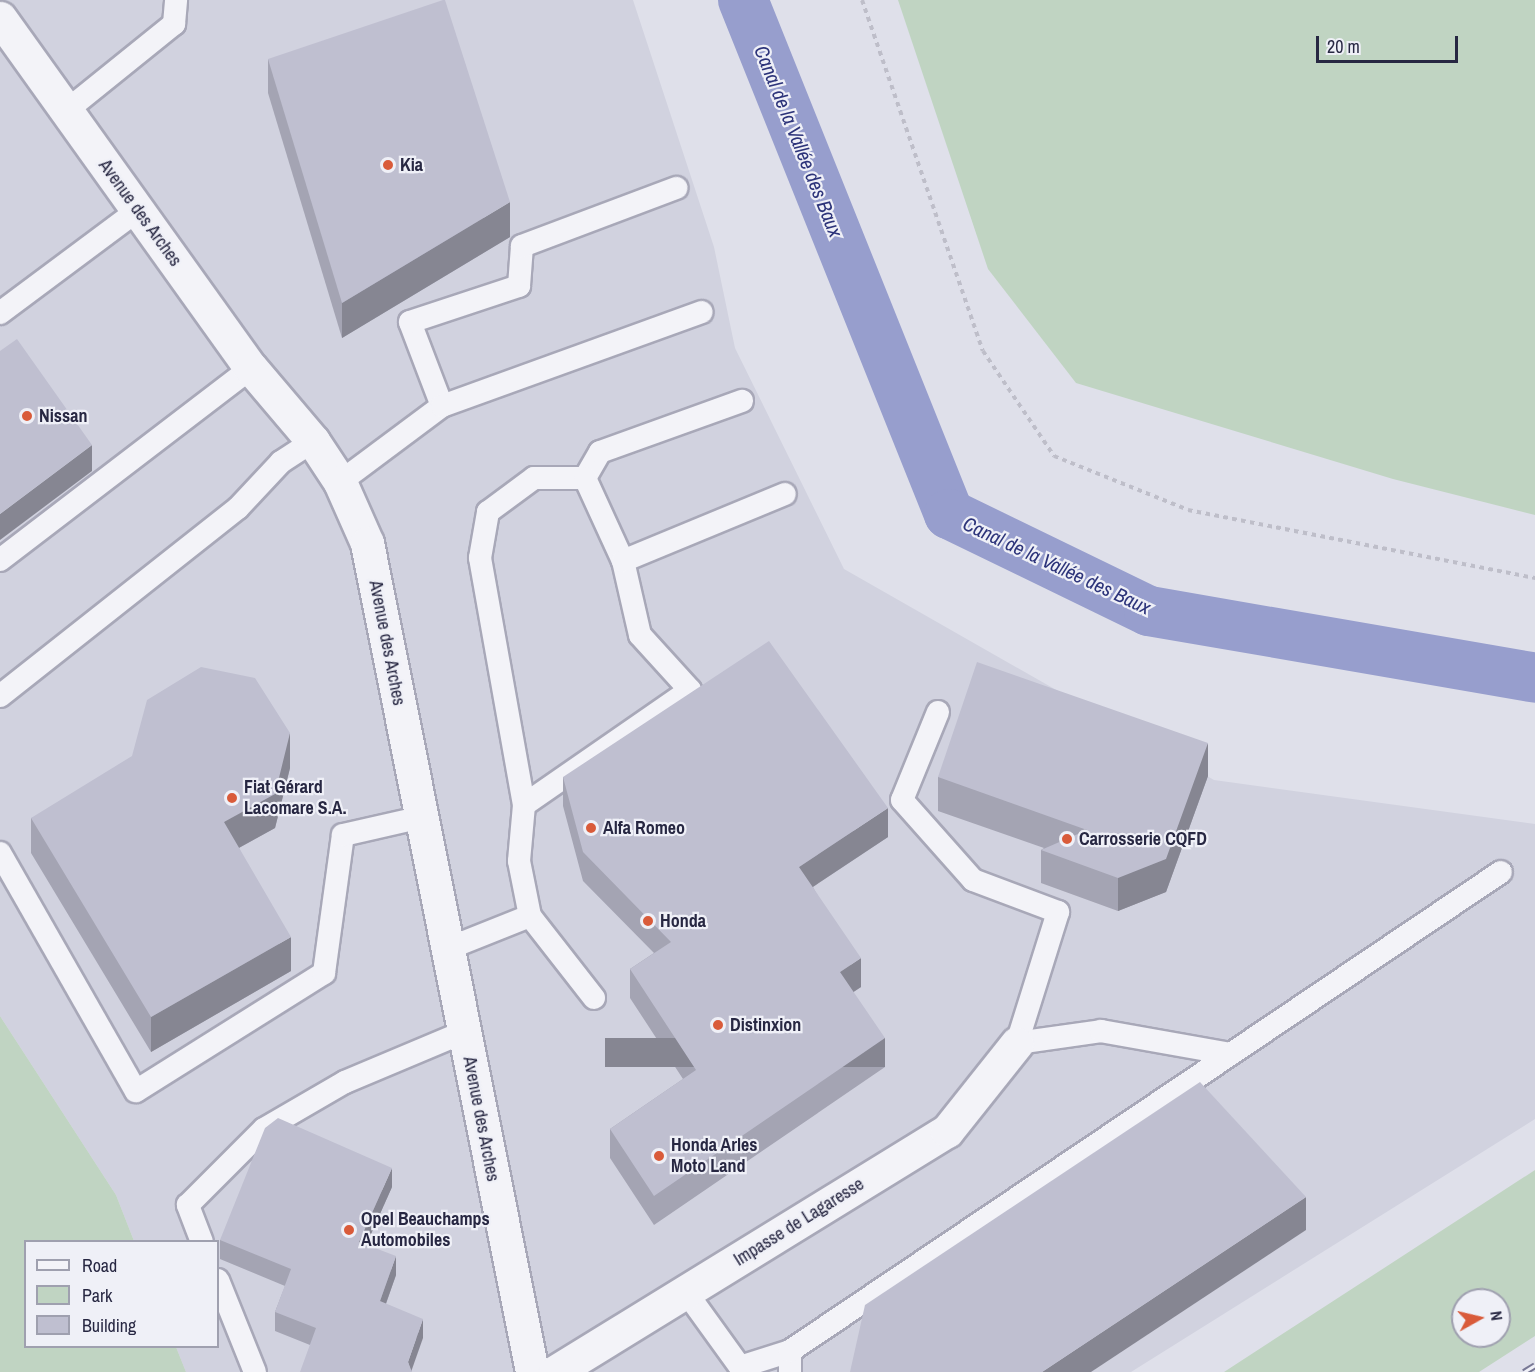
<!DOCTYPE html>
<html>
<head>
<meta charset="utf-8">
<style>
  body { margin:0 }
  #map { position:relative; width:1535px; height:1372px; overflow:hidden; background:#dfe0ea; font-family:"Archivo Narrow",sans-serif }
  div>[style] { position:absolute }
  .built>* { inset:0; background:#d1d2df }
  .green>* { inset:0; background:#c0d4c2 }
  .canal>* { height:50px; margin:-25px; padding:0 25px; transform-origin:25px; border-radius:25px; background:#979ecd }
  .path>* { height:4px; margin-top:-2px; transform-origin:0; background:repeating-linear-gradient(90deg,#bebec9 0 4.5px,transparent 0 9px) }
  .roads { filter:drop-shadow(2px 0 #a8a8b8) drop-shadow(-2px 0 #a8a8b8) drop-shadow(0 2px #a8a8b8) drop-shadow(0 -2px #a8a8b8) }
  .service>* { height:22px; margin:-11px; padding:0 11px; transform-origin:11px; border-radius:11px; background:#f3f3f8 }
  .minor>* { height:33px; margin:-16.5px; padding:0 16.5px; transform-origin:16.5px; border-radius:16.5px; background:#f3f3f8 }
  .rail>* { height:7px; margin-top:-3.5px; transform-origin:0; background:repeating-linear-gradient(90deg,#eff0f7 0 14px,#787895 0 28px); box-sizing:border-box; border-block:2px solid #787895 }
  .wall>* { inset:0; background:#a4a4b3 }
  .shaded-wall>* { inset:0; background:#868692; transform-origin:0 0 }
  .building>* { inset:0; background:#bfbfd0 }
  .dots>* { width:16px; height:16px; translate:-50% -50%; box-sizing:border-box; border:3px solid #eff0f7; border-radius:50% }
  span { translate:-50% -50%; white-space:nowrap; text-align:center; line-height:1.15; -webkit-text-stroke:4.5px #eff0f7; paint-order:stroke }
  .poi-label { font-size:18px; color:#272742; font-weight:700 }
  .left { translate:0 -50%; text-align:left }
  .street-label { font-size:18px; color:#272742 }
  .water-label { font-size:20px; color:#2d347a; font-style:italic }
  .legend { position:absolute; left:24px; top:1240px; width:195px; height:108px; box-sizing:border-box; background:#eff0f7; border:2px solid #9fa0af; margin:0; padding:8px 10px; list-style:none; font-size:18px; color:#272742 }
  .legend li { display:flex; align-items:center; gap:12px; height:30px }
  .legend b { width:30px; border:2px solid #9fa0af }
  .north { position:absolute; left:1451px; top:1288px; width:60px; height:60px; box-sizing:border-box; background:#eff0f7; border:2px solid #9fa0af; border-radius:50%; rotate:82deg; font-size:16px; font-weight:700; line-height:24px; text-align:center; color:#272742 }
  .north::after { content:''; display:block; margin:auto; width:21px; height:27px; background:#d95b3a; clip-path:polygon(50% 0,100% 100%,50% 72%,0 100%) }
  .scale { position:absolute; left:1316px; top:36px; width:142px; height:27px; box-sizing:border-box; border:3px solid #272742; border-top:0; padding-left:8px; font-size:18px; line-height:21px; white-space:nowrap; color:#272742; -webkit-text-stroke:4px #eff0f7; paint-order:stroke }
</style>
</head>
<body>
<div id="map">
  <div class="built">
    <div style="clip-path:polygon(0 0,633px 0,714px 247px,735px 348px,844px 569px,1214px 780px,1535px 824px,1535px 1119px,1131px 1372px,186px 1372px,176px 1347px,218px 1346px,218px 1242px,134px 1241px,116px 1195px,0 1016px)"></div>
  </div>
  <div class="green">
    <div style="clip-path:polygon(898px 0,1535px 0,1535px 515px,1393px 479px,1076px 383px,988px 269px)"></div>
    <div style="clip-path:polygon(0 1016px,116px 1195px,134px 1241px,26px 1242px,26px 1346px,176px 1347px,186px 1372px,0 1372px)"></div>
    <div style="clip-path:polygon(evenodd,1535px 1170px,1535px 1336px,1479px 1372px,1224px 1372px,1535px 1170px,1463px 1300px,1499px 1300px,1499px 1336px,1463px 1336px,1463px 1300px)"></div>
  </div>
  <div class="canal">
    <div style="left:743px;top:0;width:554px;rotate:68.16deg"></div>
    <div style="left:949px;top:514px;width:222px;rotate:25.9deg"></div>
    <div style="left:1149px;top:611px;width:392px;rotate:9.8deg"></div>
  </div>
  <div class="path">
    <div style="left:862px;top:0;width:371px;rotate:71deg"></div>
    <div style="left:983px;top:351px;width:127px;rotate:55.9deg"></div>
    <div style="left:1054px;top:456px;width:144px;rotate:21.9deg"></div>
    <div style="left:1188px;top:510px;width:354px;rotate:11.1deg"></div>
  </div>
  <div class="roads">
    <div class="service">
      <div style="left:66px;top:111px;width:139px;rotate:-38.9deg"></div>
      <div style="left:174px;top:24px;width:24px;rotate:-85deg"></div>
      <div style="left:0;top:313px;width:172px;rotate:-36.7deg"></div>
      <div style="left:442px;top:406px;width:90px;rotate:-110.9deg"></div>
      <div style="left:410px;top:322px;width:115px;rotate:-18.3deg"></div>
      <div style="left:519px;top:286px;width:40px;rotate:-85.7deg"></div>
      <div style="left:522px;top:246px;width:165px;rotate:-20.6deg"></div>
      <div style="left:585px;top:478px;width:30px;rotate:-60deg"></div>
      <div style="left:600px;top:452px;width:151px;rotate:-19.8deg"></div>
      <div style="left:340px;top:482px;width:127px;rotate:-36.7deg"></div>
      <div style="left:442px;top:406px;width:276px;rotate:-19.9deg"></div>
      <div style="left:0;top:560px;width:316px;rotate:-37.4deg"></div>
      <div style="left:0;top:696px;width:303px;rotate:-38.3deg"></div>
      <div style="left:238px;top:508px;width:63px;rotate:-46.9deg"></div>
      <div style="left:281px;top:462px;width:38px;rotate:-33deg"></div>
      <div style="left:938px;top:712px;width:95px;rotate:112.2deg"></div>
      <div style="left:902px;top:800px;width:107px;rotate:48.4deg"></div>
      <div style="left:973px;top:880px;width:91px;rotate:20.6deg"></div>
      <div style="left:1058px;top:912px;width:137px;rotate:107.4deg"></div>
      <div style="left:1017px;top:1043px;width:85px;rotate:-8.1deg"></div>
      <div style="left:1101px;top:1031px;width:131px;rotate:10.1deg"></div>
      <div style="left:524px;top:805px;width:251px;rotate:-100.1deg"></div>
      <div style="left:480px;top:558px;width:47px;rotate:-80.1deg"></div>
      <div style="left:488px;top:512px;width:57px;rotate:-36.5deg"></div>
      <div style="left:534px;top:478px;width:51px"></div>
      <div style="left:585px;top:478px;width:91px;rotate:65.4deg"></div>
      <div style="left:0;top:853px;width:274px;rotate:60.3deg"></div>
      <div style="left:136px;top:1091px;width:222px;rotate:-32.1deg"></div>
      <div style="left:324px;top:973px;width:139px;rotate:-82.2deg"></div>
      <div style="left:343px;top:835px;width:81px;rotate:-12.8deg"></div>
      <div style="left:530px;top:916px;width:104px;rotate:52deg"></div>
      <div style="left:447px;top:949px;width:89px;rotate:-21.7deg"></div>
      <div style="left:530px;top:916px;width:56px;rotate:-101.3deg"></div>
      <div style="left:519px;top:861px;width:56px;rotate:-84.9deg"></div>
      <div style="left:524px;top:805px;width:202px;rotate:-34.7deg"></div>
      <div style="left:690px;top:690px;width:74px;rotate:-132.3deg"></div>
      <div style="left:640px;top:635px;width:76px;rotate:-102.9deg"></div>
      <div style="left:623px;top:561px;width:175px;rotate:-22.5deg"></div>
      <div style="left:202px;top:1242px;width:40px;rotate:-111deg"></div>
      <div style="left:188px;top:1205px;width:107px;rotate:-45deg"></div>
      <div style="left:264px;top:1129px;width:94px;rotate:-30.1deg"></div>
      <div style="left:345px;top:1082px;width:129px;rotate:-22.8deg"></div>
      <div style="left:218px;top:1280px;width:99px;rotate:68.1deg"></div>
      <div style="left:686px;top:1292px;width:92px;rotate:54.2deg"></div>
      <div style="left:740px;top:1367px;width:52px;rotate:-17.7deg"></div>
      <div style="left:790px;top:1351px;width:21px;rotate:90deg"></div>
      <div style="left:790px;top:1351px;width:857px;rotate:-33.97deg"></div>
    </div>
    <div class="minor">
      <div style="left:0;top:18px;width:431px;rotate:54.4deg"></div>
      <div style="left:251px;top:368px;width:96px;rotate:49.7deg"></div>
      <div style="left:313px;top:441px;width:49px;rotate:56.6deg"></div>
      <div style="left:340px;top:482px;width:67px;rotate:66.1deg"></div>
      <div style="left:367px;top:543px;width:845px;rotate:78.74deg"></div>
      <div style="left:555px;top:1372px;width:460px;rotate:-31.6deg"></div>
      <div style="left:947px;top:1131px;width:112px;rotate:-51.5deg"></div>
    </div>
  </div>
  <div class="rail">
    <div style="left:1524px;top:1372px;width:13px;rotate:-32deg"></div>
  </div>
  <div class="wall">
    <div style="clip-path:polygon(268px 59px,510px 237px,342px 338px,268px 93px)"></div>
    <div style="clip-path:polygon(290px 768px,275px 828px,239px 848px,291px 971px,151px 1052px,31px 853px,31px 818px)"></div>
    <div style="clip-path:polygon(1208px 776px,1166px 892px,1118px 911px,1041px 883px,1041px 850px,1044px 848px,938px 811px,938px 777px)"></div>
    <div style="clip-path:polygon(563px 777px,888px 837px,813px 887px,861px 987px,853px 992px,885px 1067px,654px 1225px,610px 1158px,610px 1129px,683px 1079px,630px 998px,630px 969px,654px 953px,583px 881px,563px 806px)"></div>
    <div style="clip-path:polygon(392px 1187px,366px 1245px,396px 1275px,386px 1304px,423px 1338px,310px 1345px,275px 1331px,275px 1312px,285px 1286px,220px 1259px,220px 1240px)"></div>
  </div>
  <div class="shaded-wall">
    <div style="clip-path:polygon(510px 202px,510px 237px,342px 338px,342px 303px)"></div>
    <div style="clip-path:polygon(92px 445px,92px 471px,0 540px,0 514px)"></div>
    <div style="clip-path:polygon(290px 733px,290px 768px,275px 828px,224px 856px,224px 822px)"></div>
    <div style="clip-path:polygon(1208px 743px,1208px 776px,1166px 892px,1118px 911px,1118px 878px)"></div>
    <div style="clip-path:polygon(888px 808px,888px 837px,799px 896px,799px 867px)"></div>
    <div style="clip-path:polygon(291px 937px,291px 971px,151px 1052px,151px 1017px)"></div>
    <div style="clip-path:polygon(861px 958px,861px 987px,840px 1001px,840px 972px)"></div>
    <div style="left:885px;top:1038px;width:29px;height:280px;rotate:90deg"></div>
    <div style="clip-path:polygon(392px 1168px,392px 1187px,359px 1261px,359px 1242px)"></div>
    <div style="clip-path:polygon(1306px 1197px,1306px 1230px,1091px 1372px,1042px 1372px)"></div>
    <div style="clip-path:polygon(396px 1256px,396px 1275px,380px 1320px,380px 1301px)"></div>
    <div style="clip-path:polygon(423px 1319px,423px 1338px,411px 1372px,408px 1362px)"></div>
  </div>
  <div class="building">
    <div style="clip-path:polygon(443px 0,445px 0,510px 202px,342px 303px,268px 59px)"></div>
    <div style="clip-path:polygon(17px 339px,92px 445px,0 514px,0 351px)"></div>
    <div style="clip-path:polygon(769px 641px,888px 808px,799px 867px,861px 958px,840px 972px,885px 1038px,654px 1196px,610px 1129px,696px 1070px,630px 969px,671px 942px,583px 852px,563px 777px)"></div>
    <div style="clip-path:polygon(977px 662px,1208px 743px,1166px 859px,1118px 878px,1041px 850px,1087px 830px,938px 777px)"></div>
    <div style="clip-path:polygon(201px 667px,255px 678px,290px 733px,275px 794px,224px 822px,291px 937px,151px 1017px,31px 818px,132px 756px,147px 700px)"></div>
    <div style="clip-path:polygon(1200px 1082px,1306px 1197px,1042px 1372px,850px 1372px,865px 1305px)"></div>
    <div style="clip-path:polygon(278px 1118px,392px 1168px,359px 1242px,396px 1256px,380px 1301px,423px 1319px,408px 1362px,412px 1372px,300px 1372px,316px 1328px,275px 1312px,291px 1269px,220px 1240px,265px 1128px)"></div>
  </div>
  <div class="dots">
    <div style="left:388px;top:165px;background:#d95b3a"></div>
    <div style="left:27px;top:416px;background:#d95b3a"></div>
    <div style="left:232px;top:798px;background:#d95b3a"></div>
    <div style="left:591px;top:828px;background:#d95b3a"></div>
    <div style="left:1067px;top:839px;background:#d95b3a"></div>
    <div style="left:648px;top:921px;background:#d95b3a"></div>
    <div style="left:718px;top:1025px;background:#d95b3a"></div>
    <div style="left:659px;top:1156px;background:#d95b3a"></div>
    <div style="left:349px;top:1230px;background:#d95b3a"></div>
  </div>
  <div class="poi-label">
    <span class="left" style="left:400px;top:165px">Kia</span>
    <span class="left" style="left:39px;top:416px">Nissan</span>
    <span class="left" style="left:244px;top:798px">Fiat Gérard<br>Lacomare S.A.</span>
    <span class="left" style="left:603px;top:828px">Alfa Romeo</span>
    <span class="left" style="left:1079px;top:839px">Carrosserie CQFD</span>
    <span class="left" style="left:660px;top:921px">Honda</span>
    <span class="left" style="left:730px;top:1025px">Distinxion</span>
    <span class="left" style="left:671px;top:1156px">Honda Arles<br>Moto Land</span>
    <span class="left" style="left:361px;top:1230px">Opel Beauchamps<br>Automobiles</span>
  </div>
  <div class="street-label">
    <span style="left:140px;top:213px;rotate:54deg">Avenue des Arches</span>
    <span style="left:387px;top:643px;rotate:79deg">Avenue des Arches</span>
    <span style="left:481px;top:1119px;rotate:79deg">Avenue des Arches</span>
    <span style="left:799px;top:1222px;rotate:-32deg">Impasse de Lagaresse</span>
  </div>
  <div class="water-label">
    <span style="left:799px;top:141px;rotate:68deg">Canal de la Vallée des Baux</span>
    <span style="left:1057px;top:565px;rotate:25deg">Canal de la Vallée des Baux</span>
  </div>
  <ul class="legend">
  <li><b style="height:8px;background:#f3f3f8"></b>Road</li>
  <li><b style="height:16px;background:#c0d4c2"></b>Park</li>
  <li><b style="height:16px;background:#bfbfd0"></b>Building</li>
  </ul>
  <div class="north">N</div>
  <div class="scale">20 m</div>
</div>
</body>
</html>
